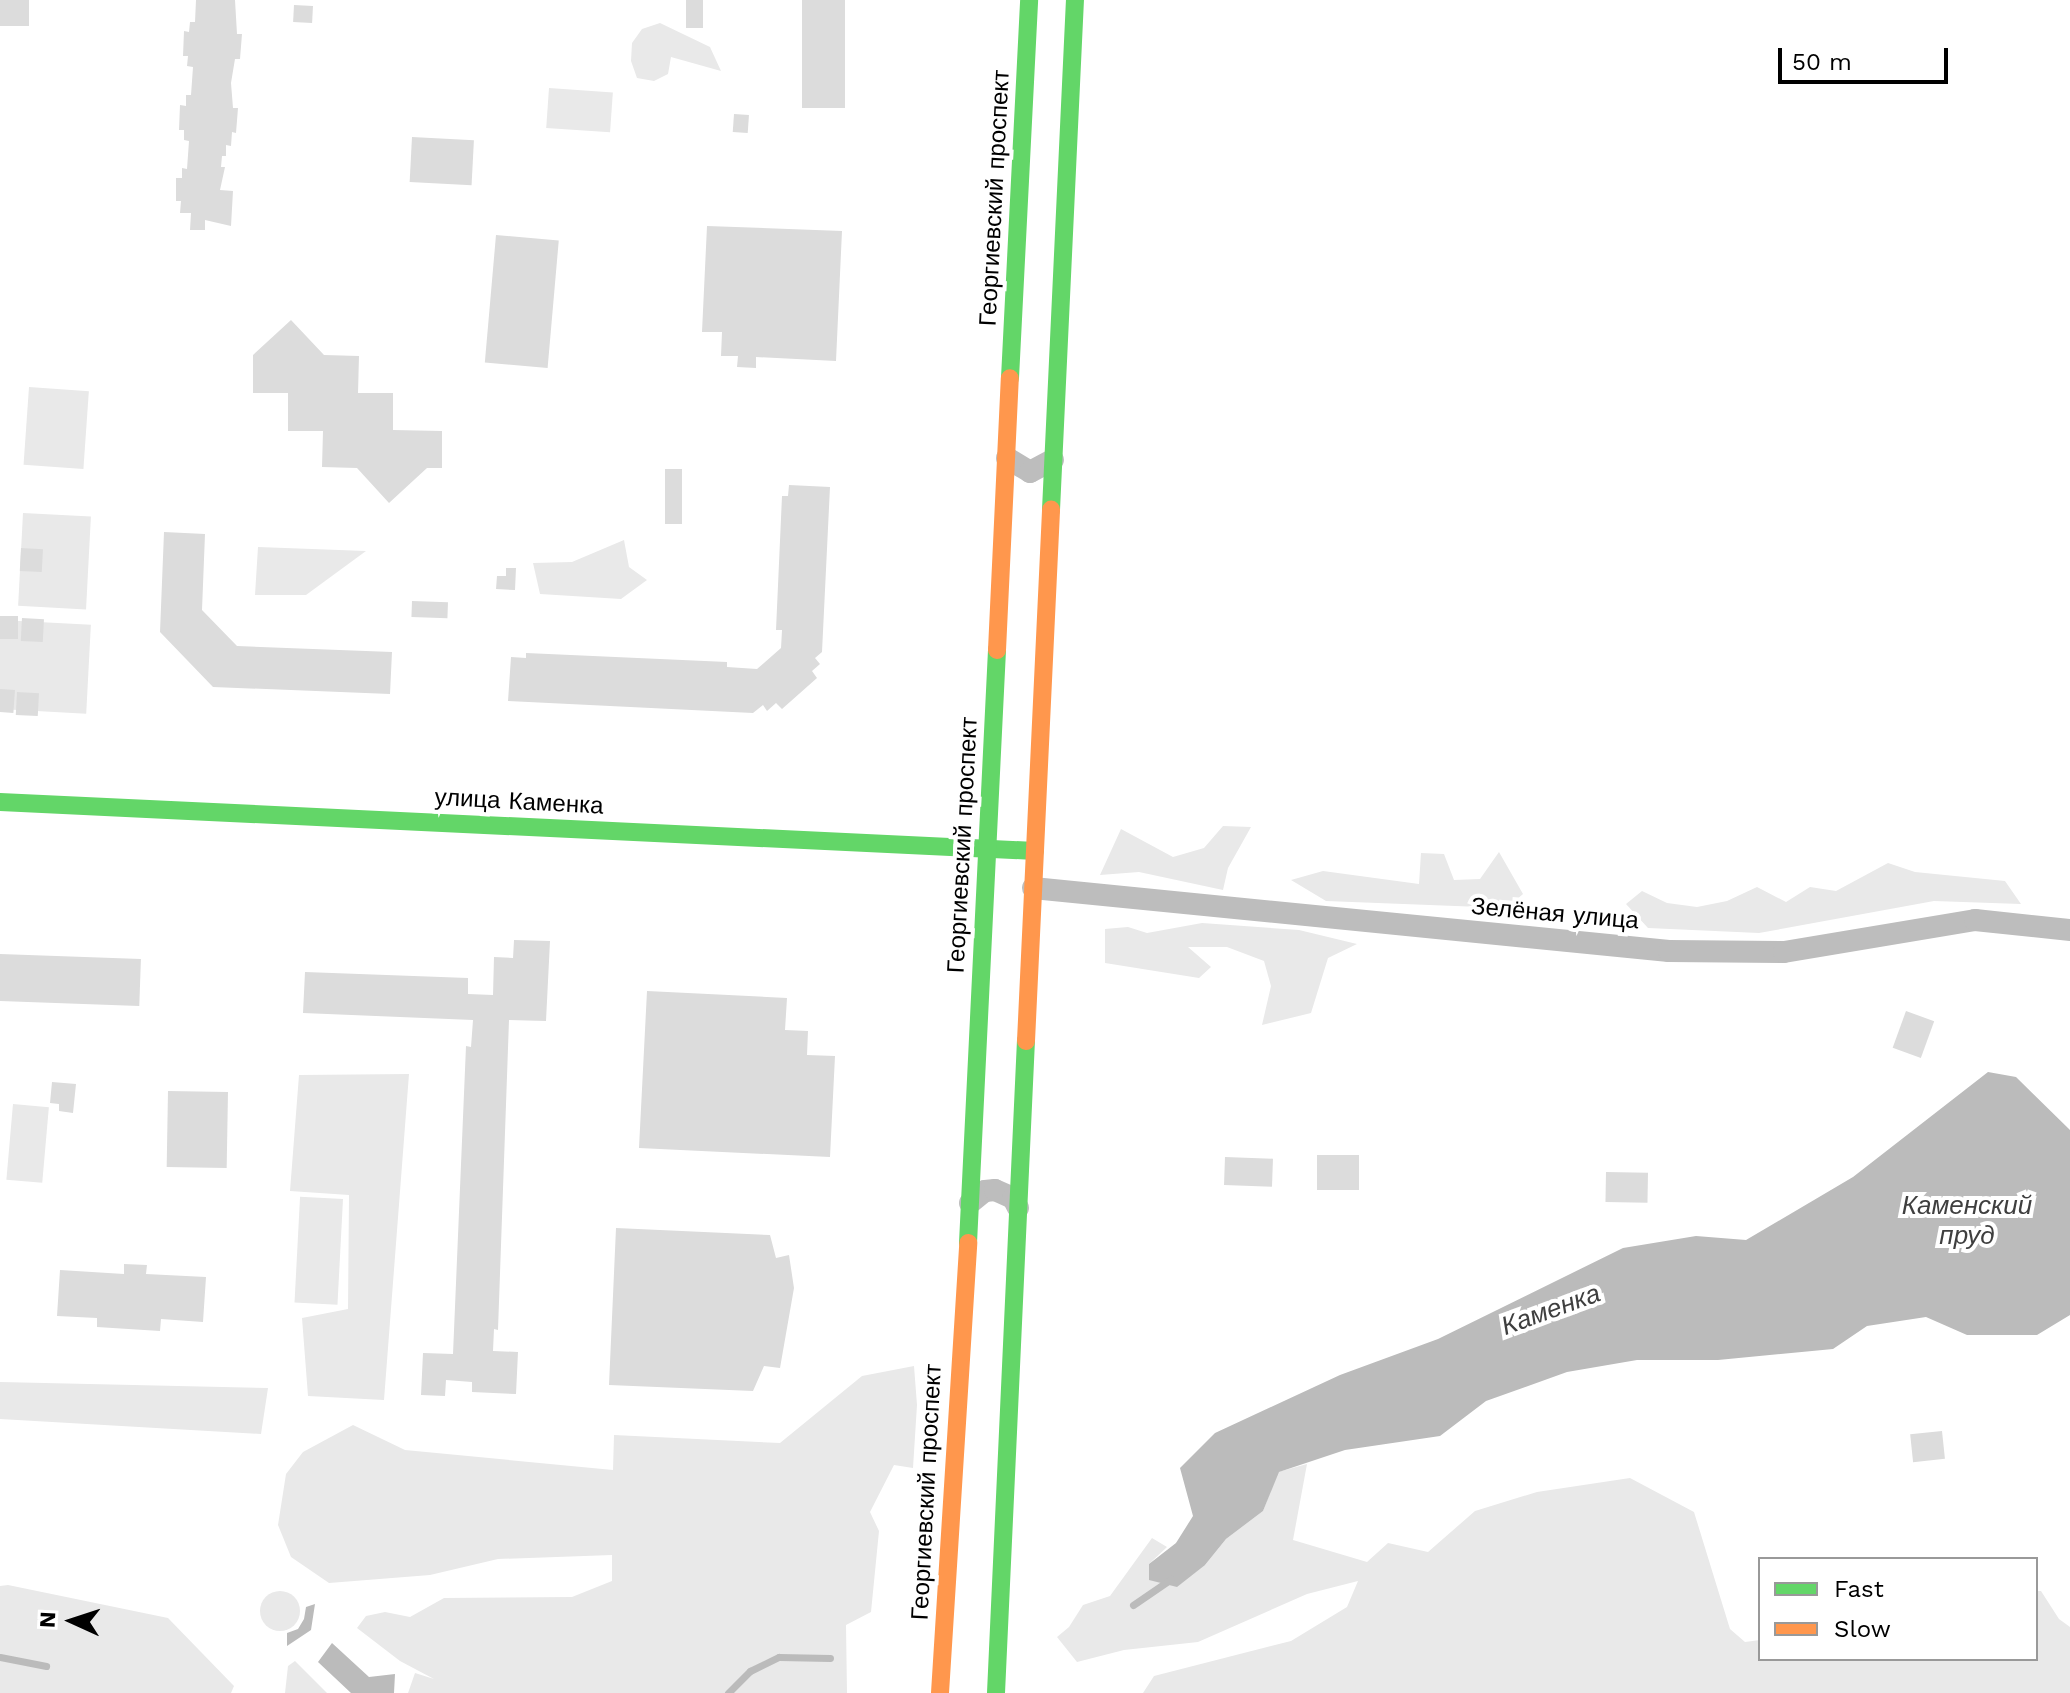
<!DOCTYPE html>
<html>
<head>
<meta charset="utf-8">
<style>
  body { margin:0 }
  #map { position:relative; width:2070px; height:1693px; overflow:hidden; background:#fff; font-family:"Work Sans",sans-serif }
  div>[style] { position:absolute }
  .green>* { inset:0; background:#e9e9e9; transform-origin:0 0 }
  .round { border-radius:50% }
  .water>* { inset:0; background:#bbb }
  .stream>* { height:7px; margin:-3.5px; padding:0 3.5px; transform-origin:3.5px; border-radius:3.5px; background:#bbb }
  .building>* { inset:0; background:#dcdcdc; transform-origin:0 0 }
  .street>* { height:22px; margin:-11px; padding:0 11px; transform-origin:11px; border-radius:11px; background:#bdbdbd }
  .fast>* { height:18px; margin:-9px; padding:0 9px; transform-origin:9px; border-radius:9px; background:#63d668 }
  .slow>* { height:18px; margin:-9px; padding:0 9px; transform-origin:9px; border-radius:9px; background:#ff974d }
  span { translate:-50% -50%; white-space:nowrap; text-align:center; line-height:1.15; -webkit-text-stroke:8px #fff; paint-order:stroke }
  .street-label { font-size:24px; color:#000 }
  .water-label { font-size:26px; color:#3f3f3f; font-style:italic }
  .legend { position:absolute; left:1758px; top:1557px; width:280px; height:104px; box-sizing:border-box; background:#fff; border:2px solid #999; margin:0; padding:10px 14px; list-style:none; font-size:24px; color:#000 }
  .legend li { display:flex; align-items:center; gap:16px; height:40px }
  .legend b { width:40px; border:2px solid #999 }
  .north { position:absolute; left:32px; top:1581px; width:80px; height:80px; -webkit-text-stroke:6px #fff; paint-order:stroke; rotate:273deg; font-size:22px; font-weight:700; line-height:32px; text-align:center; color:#000 }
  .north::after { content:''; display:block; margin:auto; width:28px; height:36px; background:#000; clip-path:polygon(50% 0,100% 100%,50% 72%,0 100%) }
  .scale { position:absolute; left:1778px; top:48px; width:170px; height:36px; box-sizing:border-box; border:4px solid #000; border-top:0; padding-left:10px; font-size:24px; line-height:28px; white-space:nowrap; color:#000; -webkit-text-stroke:6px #fff; paint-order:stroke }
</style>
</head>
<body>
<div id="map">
  <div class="green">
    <div style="clip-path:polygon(660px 23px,710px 47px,721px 71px,671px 57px,668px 74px,654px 81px,637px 78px,631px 61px,632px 43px,642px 29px)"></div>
    <div style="left:549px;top:88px;width:64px;height:40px;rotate:4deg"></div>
    <div style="left:29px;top:387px;width:60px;height:78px;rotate:4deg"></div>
    <div style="left:23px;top:513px;width:68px;height:93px;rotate:3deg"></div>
    <div style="clip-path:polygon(624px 540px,629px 567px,647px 580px,621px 599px,540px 594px,533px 563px,572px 562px)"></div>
    <div style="clip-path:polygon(258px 547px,366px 551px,306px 595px,255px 595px)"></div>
    <div style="left:0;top:620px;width:91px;height:89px;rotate:3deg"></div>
    <div style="clip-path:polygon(1223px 826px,1251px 827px,1228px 868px,1223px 890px,1139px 872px,1100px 875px,1121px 829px,1173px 857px,1204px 848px)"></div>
    <div style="clip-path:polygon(1499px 852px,1523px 894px,1507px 908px,1326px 901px,1291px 880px,1323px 871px,1419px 884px,1421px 853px,1444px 854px,1454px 880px,1480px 879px)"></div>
    <div style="clip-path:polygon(1888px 863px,1915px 872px,2005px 881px,2021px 904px,1934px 901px,1759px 933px,1648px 928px,1626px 904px,1642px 891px,1667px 903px,1697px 907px,1727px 901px,1757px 887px,1786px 902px,1810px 887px,1836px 891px)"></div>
    <div style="clip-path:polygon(1202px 923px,1299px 930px,1357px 944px,1328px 958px,1311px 1013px,1262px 1025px,1271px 986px,1264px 961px,1227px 947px,1188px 947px,1211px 967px,1199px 978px,1105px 963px,1105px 929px,1128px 927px,1147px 933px)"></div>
    <div style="clip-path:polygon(409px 1074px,384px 1400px,308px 1396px,302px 1318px,348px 1309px,349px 1195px,290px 1191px,299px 1075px)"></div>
    <div style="left:13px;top:1104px;width:36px;height:76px;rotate:5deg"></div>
    <div style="left:343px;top:1199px;width:106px;height:43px;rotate:93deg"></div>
    <div style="clip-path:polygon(914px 1366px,917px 1405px,913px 1468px,894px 1465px,870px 1512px,879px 1531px,871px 1612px,846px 1625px,847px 1693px,408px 1693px,415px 1673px,434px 1679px,400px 1661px,357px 1628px,366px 1616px,385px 1612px,410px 1617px,444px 1598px,572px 1597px,612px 1581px,612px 1555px,498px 1559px,430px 1575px,329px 1583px,291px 1557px,278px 1525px,286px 1474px,303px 1452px,353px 1425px,405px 1450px,613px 1470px,614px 1435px,780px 1443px,862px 1376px)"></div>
    <div style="clip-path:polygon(0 1382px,268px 1388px,261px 1434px,0 1419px)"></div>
    <div style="clip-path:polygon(1307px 1464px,1293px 1540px,1367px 1562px,1388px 1543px,1428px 1552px,1475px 1511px,1537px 1492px,1630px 1478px,1694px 1512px,1730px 1629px,1745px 1642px,1760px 1640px,1760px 1659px,2036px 1659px,2036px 1591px,2041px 1591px,2059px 1619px,2070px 1627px,2070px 1693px,1143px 1693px,1154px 1676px,1291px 1641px,1347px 1607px,1358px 1581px,1307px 1594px,1198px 1642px,1124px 1650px,1077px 1662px,1057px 1637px,1069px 1627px,1083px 1605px,1110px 1596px,1152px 1538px,1167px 1547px,1149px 1564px,1205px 1565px,1226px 1539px,1263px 1511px,1278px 1472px)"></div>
    <div style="clip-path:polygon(8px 1585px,168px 1618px,234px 1686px,231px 1693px,0 1693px,0 1586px)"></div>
    <div class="round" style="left:260px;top:1591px;width:40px;height:40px"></div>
    <div style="clip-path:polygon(295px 1661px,327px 1693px,285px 1693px,288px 1666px)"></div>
  </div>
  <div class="water">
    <div style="clip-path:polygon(1988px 1072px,2016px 1077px,2070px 1130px,2070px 1315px,2037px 1335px,1967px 1335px,1926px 1317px,1867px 1326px,1833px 1349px,1718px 1360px,1637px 1360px,1567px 1372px,1486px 1401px,1440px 1436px,1345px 1450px,1279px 1472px,1263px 1511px,1226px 1539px,1205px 1565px,1177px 1587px,1149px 1580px,1149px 1564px,1176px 1543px,1193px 1516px,1180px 1468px,1215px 1433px,1340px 1375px,1438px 1339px,1623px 1248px,1696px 1236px,1746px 1240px,1853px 1177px)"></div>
    <div style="clip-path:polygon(315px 1604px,311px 1630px,287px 1646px,287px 1633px,298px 1629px,304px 1619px,306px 1607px)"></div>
    <div style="clip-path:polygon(332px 1643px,369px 1677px,395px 1674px,394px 1693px,351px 1693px,318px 1662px)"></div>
  </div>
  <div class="stream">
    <div style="left:1133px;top:1605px;width:46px;rotate:-34.4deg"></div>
    <div style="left:0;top:1657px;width:47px;rotate:11.1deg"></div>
    <div style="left:728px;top:1693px;width:31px;rotate:-45deg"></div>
    <div style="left:750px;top:1671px;width:32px;rotate:-26deg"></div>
    <div style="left:779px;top:1657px;width:51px;rotate:1.1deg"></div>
  </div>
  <div class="building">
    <div style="left:0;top:0;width:29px;height:26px"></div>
    <div style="clip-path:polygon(196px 0,235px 0,237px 34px,242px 34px,240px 59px,235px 59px,231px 83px,233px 108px,238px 108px,236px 133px,232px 132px,231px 146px,226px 145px,226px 156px,222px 156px,221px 167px,225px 167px,220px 190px,233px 191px,231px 226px,205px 220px,205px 230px,190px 230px,191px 213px,180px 213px,181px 201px,176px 201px,176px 178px,182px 178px,182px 168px,187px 169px,189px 141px,184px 140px,184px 130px,179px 130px,180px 105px,186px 106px,186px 95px,191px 95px,193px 67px,187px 66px,188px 56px,183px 56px,184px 31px,189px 32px,190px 22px,195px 22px)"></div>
    <div style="left:686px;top:0;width:17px;height:28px"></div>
    <div style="left:802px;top:0;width:43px;height:108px"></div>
    <div style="left:294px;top:5px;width:19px;height:17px;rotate:3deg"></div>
    <div style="left:734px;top:114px;width:15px;height:18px;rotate:4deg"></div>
    <div style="left:412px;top:137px;width:62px;height:45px;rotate:3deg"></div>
    <div style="clip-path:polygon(707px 226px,842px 231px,836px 361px,756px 357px,756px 368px,737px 367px,738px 356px,721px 356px,722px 332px,702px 332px)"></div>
    <div style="left:496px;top:235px;width:63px;height:128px;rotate:5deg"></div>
    <div style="clip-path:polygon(291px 320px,324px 355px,359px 356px,358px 393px,393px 393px,393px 430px,442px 431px,442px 468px,427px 468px,389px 503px,357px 468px,322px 467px,323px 431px,288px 431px,288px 393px,253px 393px,253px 355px)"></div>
    <div style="left:665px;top:469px;width:17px;height:55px"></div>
    <div style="clip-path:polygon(789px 485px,830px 487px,822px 652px,815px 658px,820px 664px,812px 671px,817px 678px,782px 709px,776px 703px,767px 711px,763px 705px,753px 713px,508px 701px,511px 657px,526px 658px,526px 653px,727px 662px,727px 667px,757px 669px,781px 648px,782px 630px,776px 630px,782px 496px,788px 496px)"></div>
    <div style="clip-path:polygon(164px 532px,205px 534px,202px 610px,237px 646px,392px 652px,390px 694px,213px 687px,160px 632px)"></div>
    <div style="left:21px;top:548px;width:22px;height:23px;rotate:3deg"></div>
    <div style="clip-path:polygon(506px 568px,516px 568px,515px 590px,496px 589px,497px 576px,506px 576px)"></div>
    <div style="left:412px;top:601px;width:36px;height:16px;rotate:2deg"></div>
    <div style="left:0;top:616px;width:18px;height:23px"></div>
    <div style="left:22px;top:618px;width:22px;height:23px;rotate:3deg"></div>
    <div style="left:0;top:689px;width:15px;height:23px;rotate:4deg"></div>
    <div style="left:17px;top:692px;width:22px;height:23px;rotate:3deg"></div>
    <div style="clip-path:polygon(514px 940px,550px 941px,546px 1021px,509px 1020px,498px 1330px,494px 1329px,493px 1351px,518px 1352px,516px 1394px,472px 1392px,472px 1382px,446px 1380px,445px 1396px,421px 1395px,423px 1353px,453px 1354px,466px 1046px,471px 1047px,473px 1020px,303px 1013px,305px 972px,468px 978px,468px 994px,493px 995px,494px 957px,513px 958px)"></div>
    <div style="left:0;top:954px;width:141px;height:47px;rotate:2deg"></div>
    <div style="clip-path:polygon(647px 991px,787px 998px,785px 1030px,808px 1031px,807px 1055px,835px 1056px,830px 1157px,639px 1148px)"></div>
    <div style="left:1906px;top:1011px;width:30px;height:39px;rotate:20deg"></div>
    <div style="clip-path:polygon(52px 1082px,76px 1084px,73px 1113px,59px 1111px,59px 1104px,50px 1103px)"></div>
    <div style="left:168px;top:1091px;width:60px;height:76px;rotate:1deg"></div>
    <div style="left:1359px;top:1155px;width:35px;height:42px;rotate:90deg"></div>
    <div style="left:1225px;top:1157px;width:48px;height:28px;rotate:2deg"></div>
    <div style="left:1606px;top:1172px;width:42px;height:30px;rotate:1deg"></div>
    <div style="clip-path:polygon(616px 1228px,770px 1235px,776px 1258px,789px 1255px,794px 1288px,780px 1368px,764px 1366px,753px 1391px,609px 1385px)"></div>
    <div style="clip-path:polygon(124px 1264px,147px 1265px,146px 1274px,206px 1277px,203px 1322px,161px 1319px,160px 1331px,97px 1327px,97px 1318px,57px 1316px,60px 1270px,124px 1274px)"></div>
    <div style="left:1942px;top:1431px;width:28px;height:32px;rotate:84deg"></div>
  </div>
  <div class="street">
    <div style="left:1007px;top:458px;width:27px;rotate:31deg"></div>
    <div style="left:1030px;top:472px;width:26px;rotate:-28deg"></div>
    <div style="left:1033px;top:888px;width:639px;rotate:5.66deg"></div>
    <div style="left:1669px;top:951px;width:115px;rotate:0.5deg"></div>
    <div style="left:1784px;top:952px;width:194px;rotate:-9.5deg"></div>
    <div style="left:1975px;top:920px;width:96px;rotate:6deg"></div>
    <div style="left:970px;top:1203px;width:19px;rotate:-39deg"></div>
    <div style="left:985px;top:1191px;width:10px;rotate:-6deg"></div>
    <div style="left:995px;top:1190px;width:20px;rotate:24deg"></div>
    <div style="left:1013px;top:1198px;width:11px;rotate:63deg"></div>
  </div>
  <div class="fast">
    <div style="left:1010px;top:378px;width:378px;rotate:-87.1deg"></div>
    <div style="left:1051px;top:510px;width:511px;rotate:-87.31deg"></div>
    <div style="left:0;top:802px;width:1036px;rotate:2.71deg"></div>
    <div style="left:968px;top:1243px;width:594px;rotate:-87.2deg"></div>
    <div style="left:996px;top:1693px;width:653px;rotate:-87.37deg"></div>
  </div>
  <div class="slow">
    <div style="left:997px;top:650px;width:272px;rotate:-87.3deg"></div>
    <div style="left:1026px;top:1041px;width:532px;rotate:-87.3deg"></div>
    <div style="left:940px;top:1693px;width:451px;rotate:-86.4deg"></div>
  </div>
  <div class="street-label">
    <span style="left:995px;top:198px;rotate:-87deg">Георгиевский проспект</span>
    <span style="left:519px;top:802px;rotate:3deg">улица Каменка</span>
    <span style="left:963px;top:845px;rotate:-87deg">Георгиевский проспект</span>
    <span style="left:1555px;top:914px;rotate:5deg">Зелёная улица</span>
    <span style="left:927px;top:1492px;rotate:-87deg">Георгиевский проспект</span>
  </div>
  <div class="water-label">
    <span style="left:1967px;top:1221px">Каменский<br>пруд</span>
    <span style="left:1551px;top:1310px;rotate:-20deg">Каменка</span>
  </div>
  <ul class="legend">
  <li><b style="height:10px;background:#63d668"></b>Fast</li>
  <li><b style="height:10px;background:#ff974d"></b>Slow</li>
  </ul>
  <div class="north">N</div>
  <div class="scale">50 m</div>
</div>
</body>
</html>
